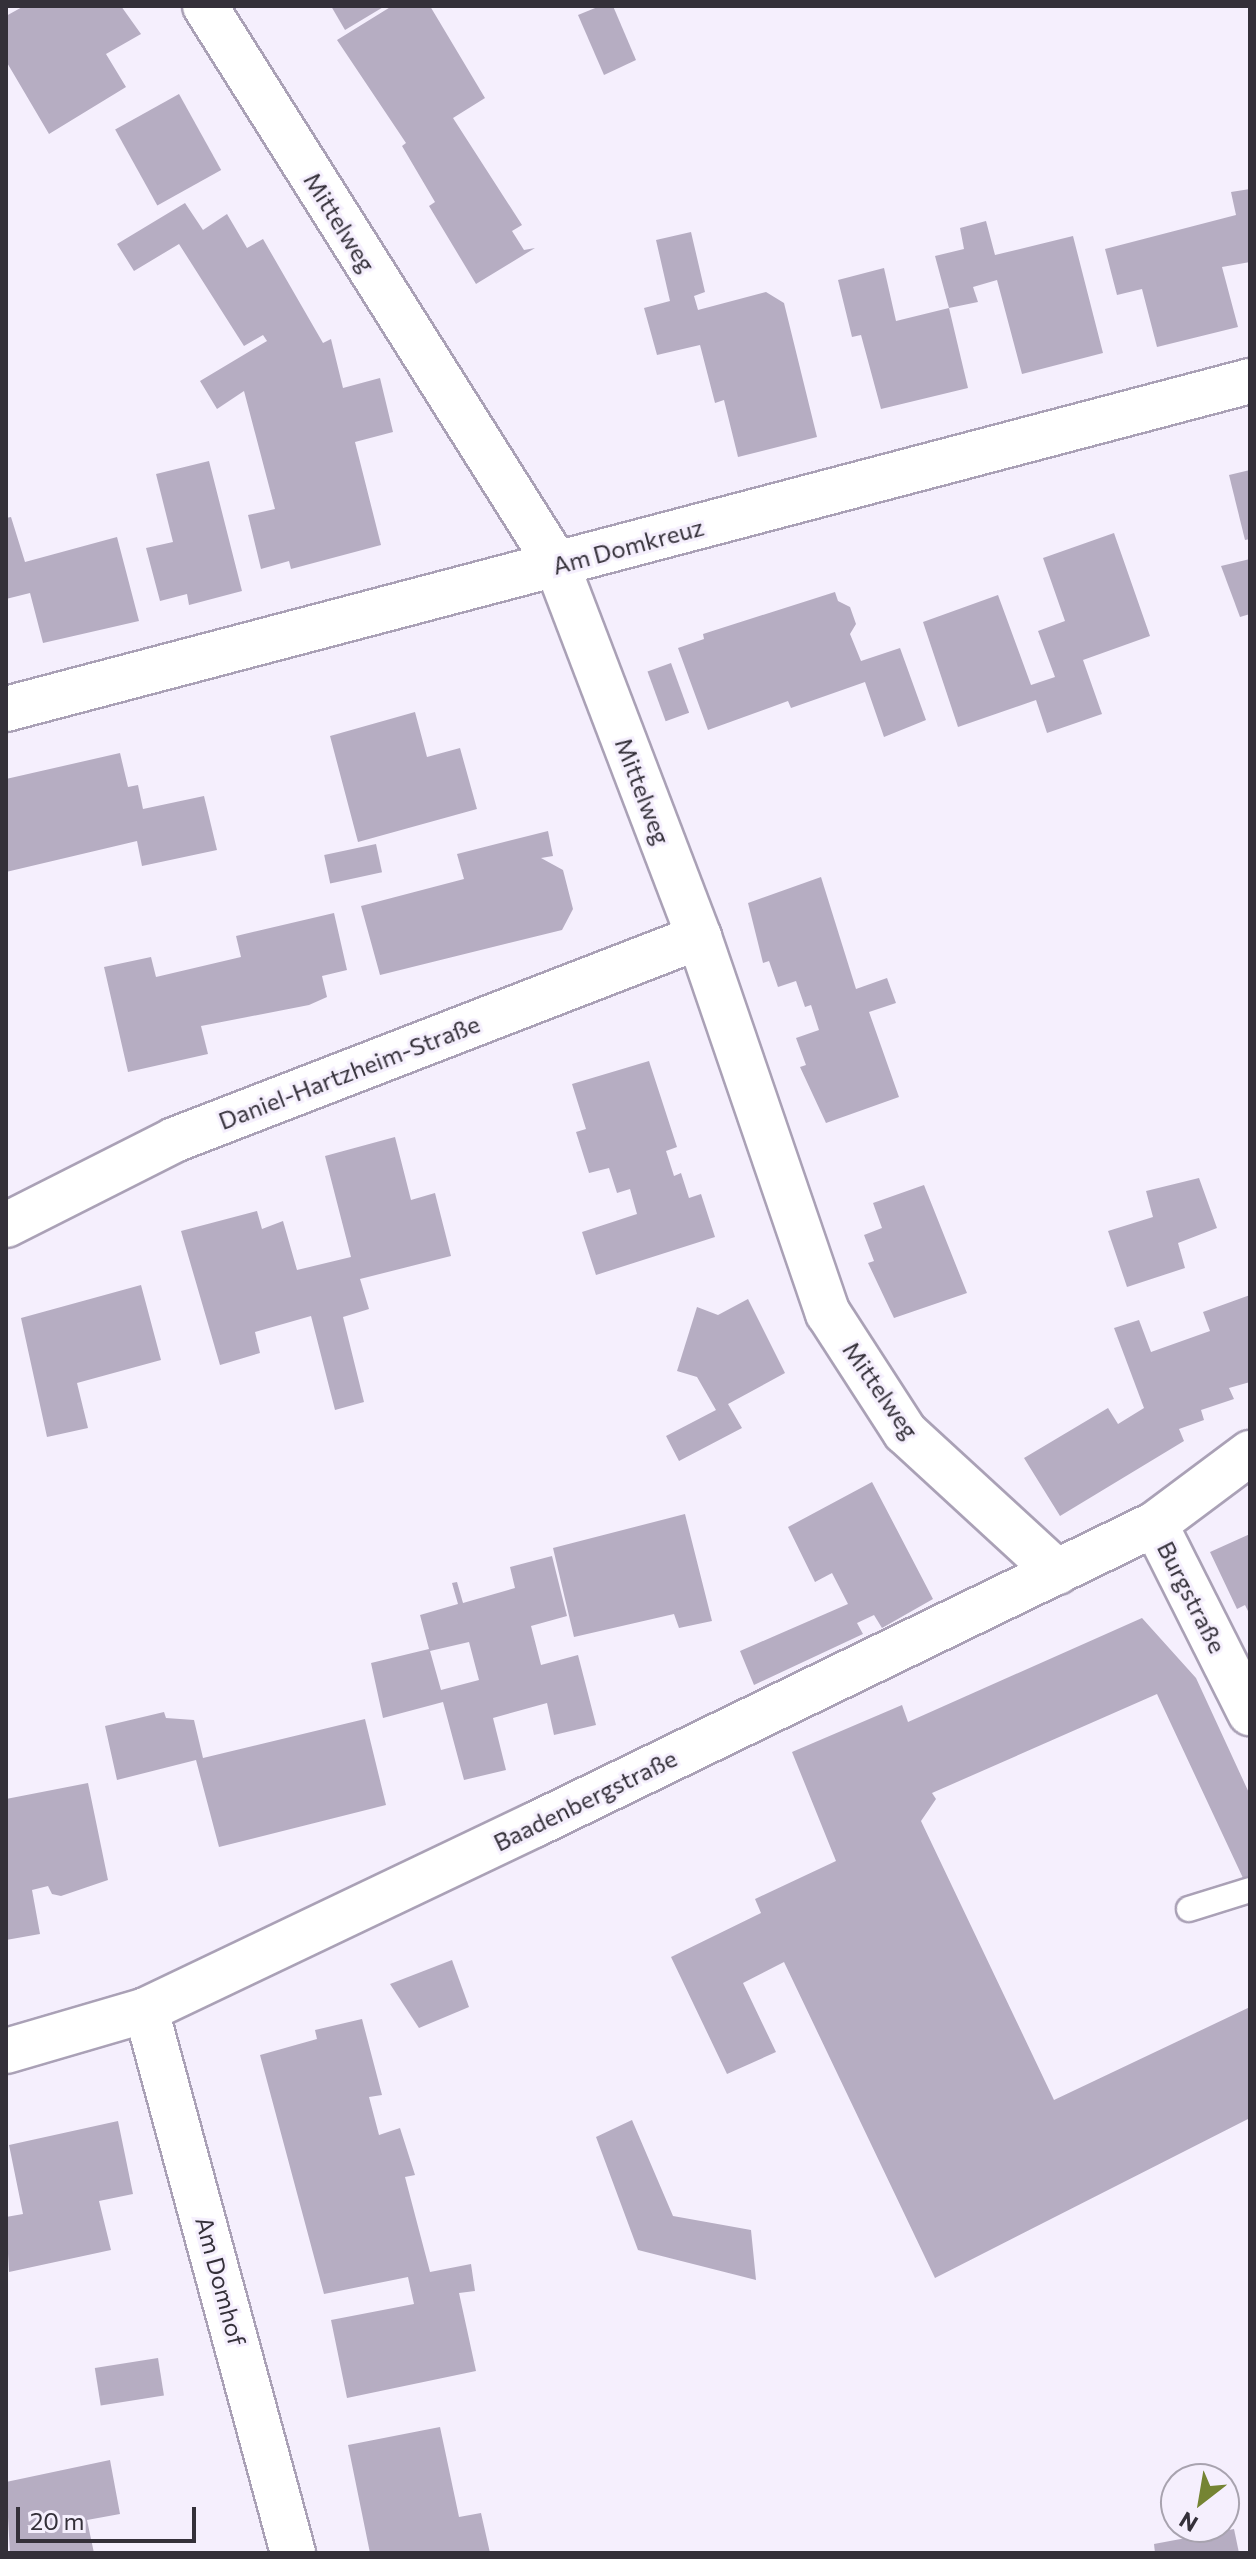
<!DOCTYPE html>
<html>
<head>
<meta charset="utf-8">
<style>
  body { margin:0 }
  #map { position:relative; width:1256px; height:2559px; overflow:hidden; background:#f5effd; font-family:Commissioner,sans-serif }
  div>[style] { position:absolute }
  .building>* { inset:0; background:#b6adc2; transform-origin:0 0 }
  .roads { filter:drop-shadow(2px 0 #aaa1b6) drop-shadow(-2px 0 #aaa1b6) drop-shadow(0 2px #aaa1b6) drop-shadow(0 -2px #aaa1b6) }
  .service>* { height:24px; margin:-12px; padding:0 12px; transform-origin:12px; border-radius:12px; background:#fff }
  .minor>* { height:44px; margin:-22px; padding:0 22px; transform-origin:22px; border-radius:22px; background:#fff }
  span { translate:-50% -50%; white-space:nowrap; text-align:center; line-height:1.15; -webkit-text-stroke:6px #f5effd; paint-order:stroke }
  .street-label { font-size:24px; color:#343039 }
  .frame { position:absolute; inset:0; border:8px solid #343039; pointer-events:none }
  .north { position:absolute; left:1160px; top:2463px; width:80px; height:80px; box-sizing:border-box; background:#f5effd; border:2px solid #a8a3af; border-radius:50%; rotate:211deg; font-size:22px; font-weight:700; line-height:32px; text-align:center; color:#343039 }
  .north::after { content:''; display:block; margin:auto; width:28px; height:36px; background:#758433; clip-path:polygon(50% 0,100% 100%,50% 72%,0 100%) }
  .scale { position:absolute; left:16px; top:2507px; width:180px; height:36px; box-sizing:border-box; border:4px solid #343039; border-top:0; padding-left:10px; font-size:24px; line-height:28px; white-space:nowrap; color:#343039; -webkit-text-stroke:6px #f5effd; paint-order:stroke }
</style>
</head>
<body>
<div id="map">
  <div class="building">
    <div style="clip-path:polygon(24px 6px,121px 6px,141px 34px,106px 54px,126px 87px,49px 134px,6px 61px,6px 16px)"></div>
    <div style="clip-path:polygon(331px 6px,385px 6px,345px 30px)"></div>
    <div style="clip-path:polygon(392px 6px,430px 6px,485px 98px,453px 118px,522px 225px,512px 231px,524px 250px,535px 248px,476px 284px,429px 206px,435px 202px,402px 146px,406px 143px,337px 40px)"></div>
    <div style="clip-path:polygon(600px 6px,613px 6px,636px 60px,604px 75px,578px 15px)"></div>
    <div style="left:179px;top:94px;width:87px;height:73px;rotate:61deg"></div>
    <div style="clip-path:polygon(1250px 189px,1250px 262px,1222px 267px,1238px 327px,1157px 347px,1142px 289px,1117px 295px,1105px 249px,1236px 215px,1231px 192px)"></div>
    <div style="clip-path:polygon(185px 203px,203px 230px,227px 214px,247px 248px,263px 239px,323px 343px,331px 339px,343px 388px,380px 378px,393px 432px,355px 442px,381px 545px,291px 569px,289px 561px,261px 569px,248px 515px,275px 509px,244px 391px,217px 409px,200px 381px,267px 341px,263px 335px,244px 346px,179px 244px,134px 271px,117px 244px)"></div>
    <div style="clip-path:polygon(986px 221px,995px 255px,1073px 236px,1103px 353px,1022px 374px,997px 280px,973px 287px,978px 302px,949px 308px,968px 388px,881px 409px,861px 335px,852px 337px,838px 280px,884px 268px,896px 321px,949px 308px,935px 256px,964px 249px,960px 228px)"></div>
    <div style="clip-path:polygon(691px 232px,705px 292px,694px 296px,698px 310px,766px 292px,784px 303px,817px 437px,738px 457px,724px 400px,715px 403px,700px 345px,657px 355px,644px 308px,670px 301px,656px 240px)"></div>
    <div style="clip-path:polygon(209px 461px,242px 591px,189px 605px,187px 594px,160px 601px,146px 548px,173px 542px,156px 474px)"></div>
    <div style="clip-path:polygon(1250px 470px,1250px 539px,1245px 540px,1229px 475px)"></div>
    <div style="clip-path:polygon(11px 517px,25px 562px,117px 537px,139px 621px,43px 643px,30px 593px,6px 599px,6px 518px)"></div>
    <div style="clip-path:polygon(1114px 533px,1150px 636px,1083px 660px,1102px 714px,1047px 733px,1036px 700px,958px 727px,923px 622px,998px 595px,1031px 685px,1055px 677px,1038px 631px,1065px 621px,1043px 558px)"></div>
    <div style="clip-path:polygon(1250px 559px,1250px 614px,1240px 617px,1221px 566px)"></div>
    <div style="clip-path:polygon(835px 592px,838px 601px,850px 607px,856px 624px,850px 634px,861px 661px,900px 648px,926px 720px,884px 737px,865px 682px,791px 708px,788px 701px,708px 730px,678px 648px,704px 639px,703px 634px)"></div>
    <div style="left:671px;top:663px;width:53px;height:25px;rotate:70deg"></div>
    <div style="clip-path:polygon(415px 712px,427px 757px,460px 748px,477px 809px,358px 842px,330px 736px)"></div>
    <div style="clip-path:polygon(120px 753px,128px 787px,138px 785px,143px 809px,204px 796px,217px 850px,142px 866px,137px 841px,6px 872px,6px 779px)"></div>
    <div style="clip-path:polygon(548px 831px,553px 856px,541px 858px,563px 870px,573px 909px,562px 930px,380px 975px,361px 906px,464px 879px,457px 854px)"></div>
    <div style="left:376px;top:844px;width:29px;height:53px;rotate:78deg"></div>
    <div style="clip-path:polygon(821px 877px,856px 989px,887px 978px,896px 1003px,869px 1012px,899px 1097px,826px 1123px,800px 1067px,806px 1065px,796px 1038px,819px 1030px,811px 1005px,805px 1007px,796px 981px,778px 987px,769px 961px,763px 963px,748px 903px)"></div>
    <div style="clip-path:polygon(334px 913px,347px 970px,322px 976px,327px 997px,309px 1005px,201px 1026px,208px 1054px,128px 1072px,104px 967px,151px 957px,156px 977px,241px 957px,236px 936px)"></div>
    <div style="clip-path:polygon(649px 1061px,677px 1147px,666px 1151px,674px 1176px,681px 1173px,689px 1198px,701px 1194px,715px 1237px,596px 1275px,582px 1232px,637px 1214px,630px 1189px,617px 1193px,609px 1168px,589px 1173px,576px 1132px,586px 1129px,572px 1084px)"></div>
    <div style="clip-path:polygon(395px 1137px,411px 1200px,435px 1193px,451px 1256px,360px 1279px,369px 1309px,343px 1317px,364px 1402px,335px 1410px,311px 1316px,255px 1332px,260px 1353px,220px 1365px,181px 1231px,257px 1211px,262px 1229px,283px 1221px,297px 1270px,351px 1257px,325px 1156px)"></div>
    <div style="clip-path:polygon(1199px 1178px,1217px 1228px,1178px 1243px,1185px 1268px,1127px 1287px,1108px 1231px,1153px 1217px,1146px 1191px)"></div>
    <div style="clip-path:polygon(924px 1185px,967px 1293px,894px 1318px,868px 1263px,874px 1261px,864px 1235px,882px 1228px,873px 1203px)"></div>
    <div style="clip-path:polygon(141px 1285px,161px 1360px,77px 1383px,88px 1428px,47px 1437px,21px 1318px)"></div>
    <div style="clip-path:polygon(1250px 1295px,1250px 1382px,1229px 1388px,1234px 1399px,1201px 1410px,1204px 1420px,1179px 1429px,1184px 1441px,1060px 1516px,1024px 1458px,1108px 1408px,1118px 1424px,1144px 1408px,1114px 1328px,1139px 1320px,1151px 1352px,1210px 1331px,1203px 1312px)"></div>
    <div style="clip-path:polygon(748px 1299px,785px 1373px,728px 1404px,742px 1428px,679px 1461px,666px 1436px,716px 1410px,697px 1377px,677px 1371px,697px 1307px,718px 1315px)"></div>
    <div style="clip-path:polygon(872px 1482px,933px 1599px,882px 1628px,874px 1615px,857px 1623px,863px 1634px,754px 1685px,740px 1651px,848px 1604px,832px 1573px,815px 1582px,788px 1527px)"></div>
    <div style="clip-path:polygon(685px 1514px,712px 1621px,679px 1628px,674px 1614px,574px 1637px,553px 1548px)"></div>
    <div style="clip-path:polygon(1250px 1534px,1250px 1615px,1245px 1605px,1237px 1609px,1210px 1552px)"></div>
    <div style="clip-path:polygon(evenodd,552px 1556px,567px 1616px,531px 1626px,541px 1665px,578px 1655px,596px 1725px,554px 1735px,547px 1703px,493px 1718px,506px 1770px,464px 1780px,443px 1702px,383px 1718px,371px 1663px,429px 1649px,420px 1615px,458px 1604px,452px 1583px,457px 1582px,463px 1603px,515px 1588px,510px 1567px,552px 1556px,469px 1642px,479px 1680px,441px 1690px,430px 1651px,469px 1642px)"></div>
    <div style="clip-path:polygon(1142px 1618px,1196px 1678px,1250px 1795px,1250px 1875px,1243px 1878px,1157px 1694px,932px 1793px,936px 1799px,921px 1821px,1054px 2100px,1250px 2007px,1250px 2118px,935px 2278px,784px 1962px,743px 1983px,776px 2052px,727px 2074px,671px 1957px,761px 1913px,755px 1899px,836px 1861px,792px 1752px,902px 1705px,908px 1722px)"></div>
    <div style="clip-path:polygon(164px 1712px,166px 1718px,194px 1720px,203px 1758px,365px 1719px,386px 1805px,219px 1847px,196px 1760px,117px 1780px,105px 1726px)"></div>
    <div style="clip-path:polygon(88px 1783px,108px 1880px,61px 1896px,52px 1894px,48px 1886px,32px 1890px,40px 1934px,6px 1940px,6px 1799px)"></div>
    <div style="clip-path:polygon(452px 1960px,469px 2007px,419px 2028px,390px 1984px)"></div>
    <div style="clip-path:polygon(362px 2019px,382px 2095px,369px 2097px,379px 2135px,400px 2128px,415px 2175px,405px 2177px,430px 2272px,471px 2264px,475px 2291px,459px 2293px,476px 2371px,347px 2398px,331px 2320px,414px 2304px,408px 2277px,324px 2294px,260px 2055px,317px 2039px,315px 2030px)"></div>
    <div style="clip-path:polygon(632px 2120px,673px 2216px,751px 2230px,756px 2280px,638px 2250px,596px 2137px)"></div>
    <div style="clip-path:polygon(118px 2121px,133px 2194px,99px 2201px,111px 2250px,9px 2272px,6px 2217px,23px 2214px,9px 2145px)"></div>
    <div style="left:158px;top:2358px;width:38px;height:64px;rotate:81deg"></div>
    <div style="clip-path:polygon(440px 2427px,459px 2517px,481px 2513px,490px 2553px,370px 2553px,348px 2445px)"></div>
    <div style="clip-path:polygon(110px 2460px,120px 2514px,87px 2520px,94px 2553px,10px 2553px,6px 2482px)"></div>
    <div style="clip-path:polygon(1234px 2529px,1239px 2553px,1155px 2553px,1154px 2544px)"></div>
  </div>
  <div class="roads">
    <div class="service">
      <div style="left:1189px;top:1909px;width:64px;rotate:-17.3deg"></div>
    </div>
    <div class="minor">
      <div style="left:205px;top:6px;width:661px;rotate:57.8deg"></div>
      <div style="left:557px;top:565px;width:398px;rotate:69.1deg"></div>
      <div style="left:699px;top:937px;width:398px;rotate:71.1deg"></div>
      <div style="left:828px;top:1313px;width:142px;rotate:57.1deg"></div>
      <div style="left:905px;top:1432px;width:207px;rotate:42.6deg"></div>
      <div style="left:6px;top:709px;width:1287px;rotate:-14.77deg"></div>
      <div style="left:6px;top:1225px;width:188px;rotate:-26.8deg"></div>
      <div style="left:174px;top:1140px;width:563px;rotate:-21.14deg"></div>
      <div style="left:1155px;top:1524px;width:212px;rotate:63.3deg"></div>
      <div style="left:146px;top:2010px;width:563px;rotate:74.85deg"></div>
      <div style="left:6px;top:2051px;width:146px;rotate:-16.3deg"></div>
      <div style="left:146px;top:2010px;width:430px;rotate:-25.5deg"></div>
      <div style="left:534px;top:1825px;width:690px;rotate:-25.86deg"></div>
      <div style="left:1155px;top:1524px;width:119px;rotate:-36.8deg"></div>
    </div>
  </div>
  <div class="street-label">
    <span style="left:340px;top:222px;rotate:58deg">Mittelweg</span>
    <span style="left:628px;top:546px;rotate:-15deg">Am Domkreuz</span>
    <span style="left:643px;top:791px;rotate:69deg">Mittelweg</span>
    <span style="left:349px;top:1072px;rotate:-21deg">Daniel-Hartzheim-Straße</span>
    <span style="left:881px;top:1390px;rotate:55deg">Mittelweg</span>
    <span style="left:1192px;top:1597px;rotate:63deg">Burgstraße</span>
    <span style="left:585px;top:1800px;rotate:-26deg">Baadenbergstraße</span>
    <span style="left:221px;top:2281px;rotate:75deg">Am Domhof</span>
  </div>
  <div class="frame"></div>
  <div class="north">N</div>
  <div class="scale">20 m</div>
</div>
</body>
</html>
